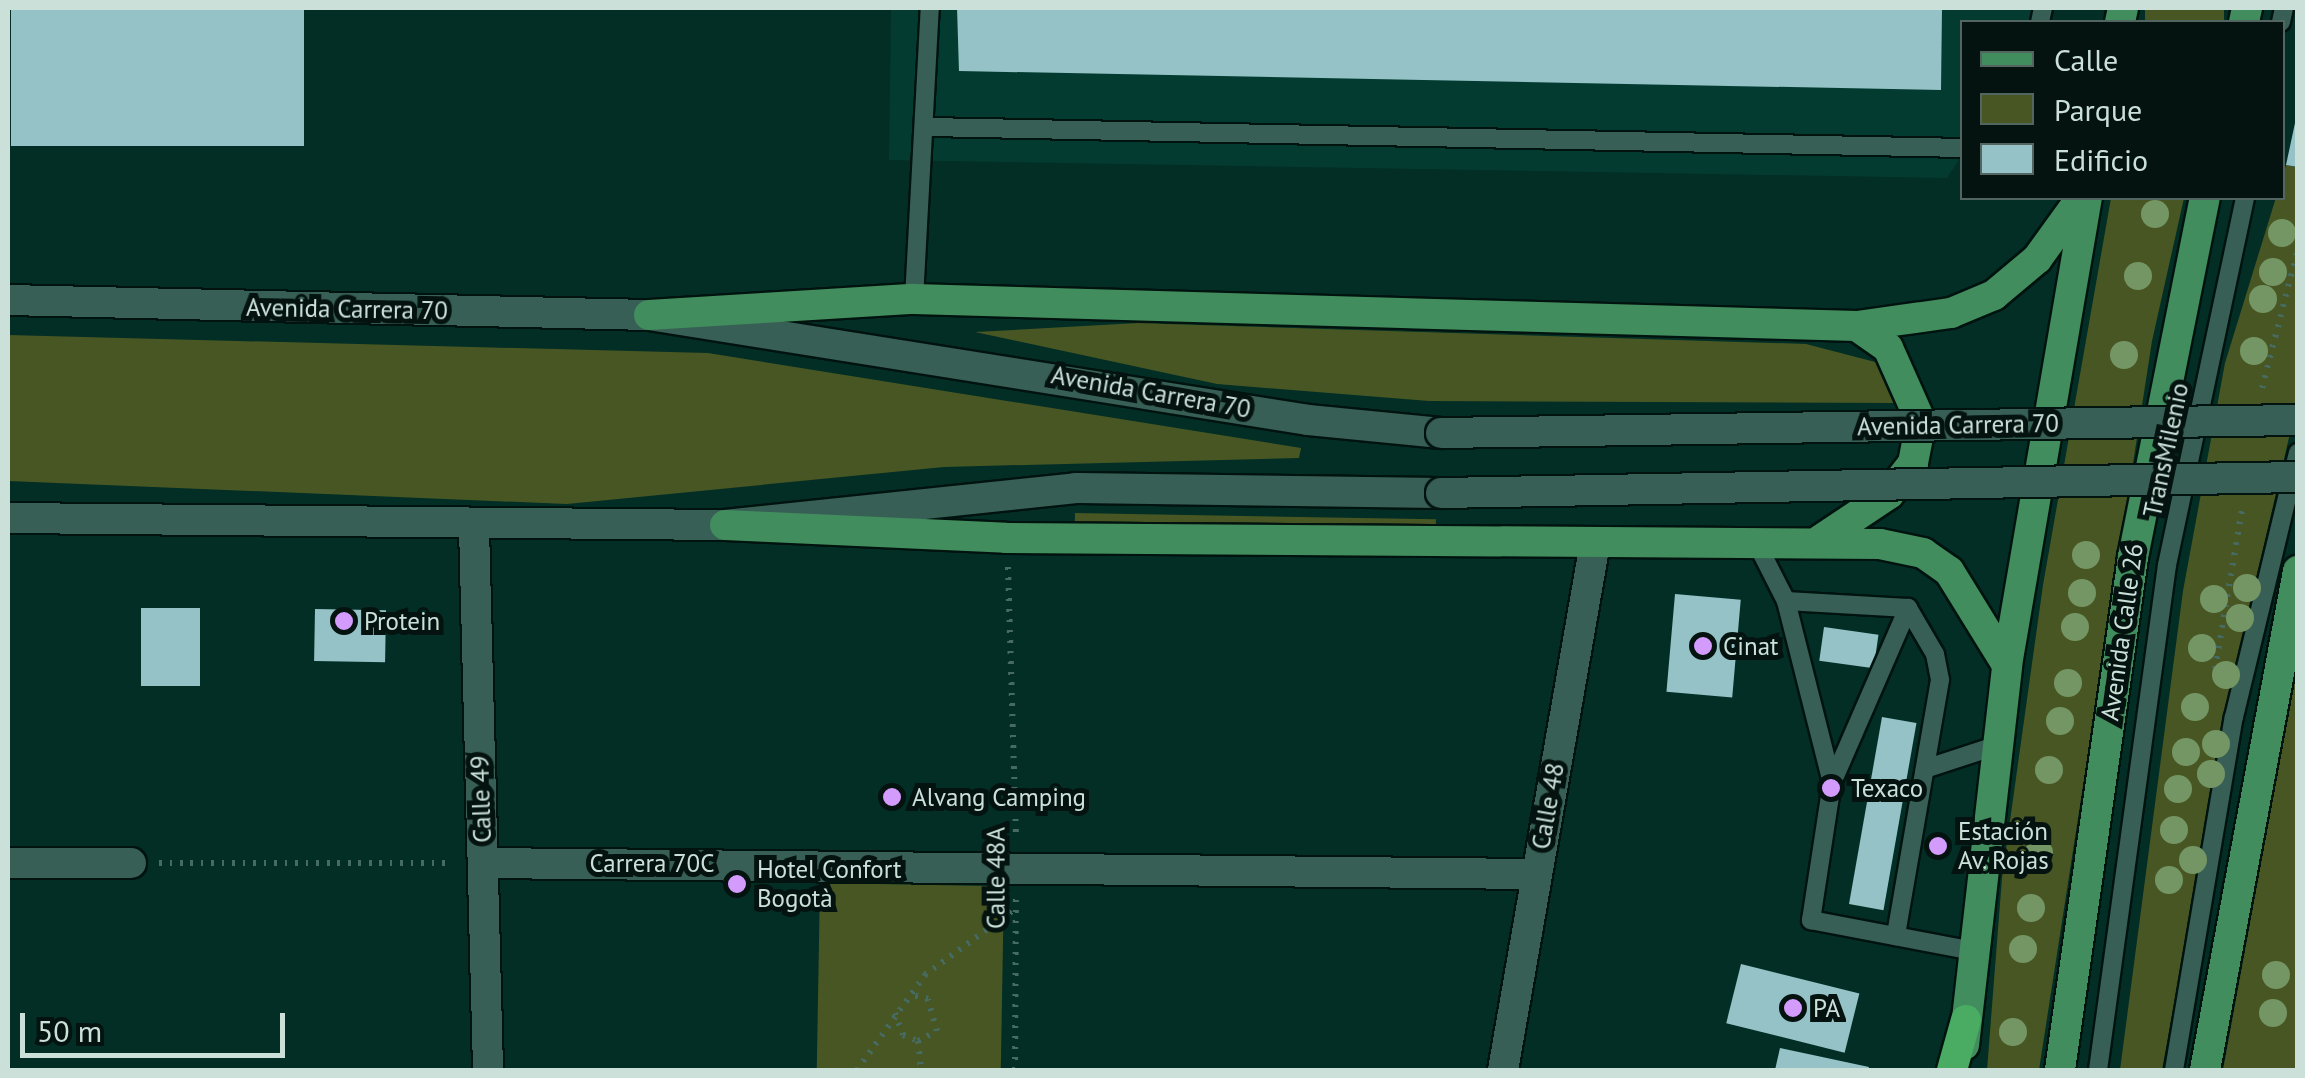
<!DOCTYPE html>
<html>
<head>
<meta charset="utf-8">
<style>
  body { margin:0 }
  #map { position:relative; width:2305px; height:1078px; overflow:hidden; background:#022e25; font-family:"PT Sans",sans-serif }
  div>[style] { position:absolute }
  .built>* { inset:0; background:#043b31 }
  .green>* { inset:0; background:#485623; transform-origin:0 0 }
  .building>* { inset:0; background:#94c2c6; transform-origin:0 0 }
  .path>* { height:6px; margin-top:-3px; transform-origin:0; background:repeating-linear-gradient(90deg,#466b62 0 2.5px,transparent 0 10.5px) }
  .roads { filter:drop-shadow(2px 0 #01130f) drop-shadow(-2px 0 #01130f) drop-shadow(0 2px #01130f) drop-shadow(0 -2px #01130f) }
  .lane>* { height:18px; margin:-9px; padding:0 9px; transform-origin:9px; border-radius:9px; background:#375f55 }
  .street>* { height:30px; margin:-15px; padding:0 15px; transform-origin:15px; border-radius:15px; background:#375f55 }
  .secondary>* { height:30px; margin:-15px; padding:0 15px; transform-origin:15px; border-radius:15px; background:#375f55 }
  .primary>* { height:30px; margin:-15px; padding:0 15px; transform-origin:15px; border-radius:15px; background:#428d5d }
  .highway>* { height:30px; margin:-15px; padding:0 15px; transform-origin:15px; border-radius:15px; background:#4aab63 }
  .bridges { filter:drop-shadow(2px 0 #01130f) drop-shadow(-2px 0 #01130f) drop-shadow(0 2px #01130f) drop-shadow(0 -2px #01130f) }
  .secondary-bridge>* { height:30px; margin:-15px; padding:0 15px; transform-origin:15px; border-radius:15px; background:#375f55 }
  .trees>* { width:28px; height:28px; margin:-14px; border-radius:50%; background:#749664 }
  .dots>* { width:28px; height:28px; translate:-50% -50%; box-sizing:border-box; border:5px solid #04130f; border-radius:50% }
  span { translate:-50% -50%; white-space:nowrap; text-align:center; line-height:1.15; -webkit-text-stroke:10px #04130f; paint-order:stroke }
  .street-label { font-size:25px; color:#cae0d9 }
  .poi-label { font-size:25px; color:#cae0d9 }
  .left { translate:0 -50%; text-align:left }
  .frame { position:absolute; inset:0; border:10px solid #cae0d9; pointer-events:none }
  .legend { position:absolute; left:1960px; top:20px; width:325px; height:180px; box-sizing:border-box; background:#04130f; border:2px solid #536560; margin:0; padding:12px 18px; list-style:none; font-size:30px; color:#cae0d9 }
  .legend li { display:flex; align-items:center; gap:20px; height:50px }
  .legend b { width:50px; border:2px solid #536560 }
  .scale { position:absolute; left:20px; top:1013px; width:265px; height:45px; box-sizing:border-box; border:5px solid #cae0d9; border-top:0; padding-left:12px; font-size:30px; line-height:35px; white-space:nowrap; color:#cae0d9; -webkit-text-stroke:8px #04130f; paint-order:stroke }
</style>
</head>
<body>
<div id="map">
  <div class="built">
    <div style="clip-path:polygon(891px 8px,2034px 8px,2031px 22px,1962px 22px,1962px 155px,1947px 178px,889px 160px)"></div>
  </div>
  <div class="green">
    <div style="left:2145px;top:8px;width:79px;height:14px"></div>
    <div style="clip-path:polygon(2286px 165px,2297px 167px,2297px 403px,2236px 666px,2162px 1070px,2120px 1070px,2183px 591px,2225px 363px)"></div>
    <div style="clip-path:polygon(2111px 198px,2184px 198px,2152px 341px,2039px 1070px,1987px 1070px,2002px 878px,2043px 585px)"></div>
    <div style="clip-path:polygon(1138px 323px,1806px 344px,1879px 363px,1895px 403px,1429px 401px,1217px 384px,975px 332px)"></div>
    <div style="clip-path:polygon(8px 335px,708px 353px,1301px 448px,1299px 458px,944px 467px,567px 504px,8px 481px)"></div>
    <div style="left:1075px;top:513px;width:361px;height:11px;rotate:1deg"></div>
    <div style="clip-path:polygon(2297px 668px,2297px 1070px,2223px 1070px,2261px 863px)"></div>
    <div style="left:820px;top:883px;width:184px;height:187px;rotate:1deg"></div>
  </div>
  <div class="building">
    <div style="left:11px;top:8px;width:293px;height:138px"></div>
    <div style="clip-path:polygon(957px 8px,1942px 8px,1941px 90px,959px 71px)"></div>
    <div style="clip-path:polygon(2298px 109px,2298px 167px,2286px 165px)"></div>
    <div style="left:1675px;top:594px;width:66px;height:98px;rotate:5deg"></div>
    <div style="left:141px;top:608px;width:59px;height:78px"></div>
    <div style="left:315px;top:609px;width:71px;height:52px;rotate:1deg"></div>
    <div style="left:1824px;top:627px;width:55px;height:34px;rotate:8deg"></div>
    <div style="left:1882px;top:717px;width:35px;height:190px;rotate:10deg"></div>
    <div style="left:1741px;top:964px;width:122px;height:61px;rotate:14deg"></div>
    <div style="clip-path:polygon(1780px 1048px,1869px 1067px,1868px 1070px,1775px 1070px)"></div>
  </div>
  <div class="path">
    <div style="left:2262px;top:388px;width:144px;rotate:-75.5deg"></div>
    <div style="left:1008px;top:567px;width:272px;rotate:88.3deg"></div>
    <div style="left:2215px;top:669px;width:162px;rotate:-80.4deg"></div>
    <div style="left:159px;top:863px;width:293px"></div>
    <div style="left:895px;top:1013px;width:23px;rotate:70deg"></div>
    <div style="left:903px;top:1035px;width:16px;rotate:22deg"></div>
    <div style="left:918px;top:1041px;width:21px;rotate:-28deg"></div>
    <div style="left:937px;top:1031px;width:33px;rotate:-106deg"></div>
    <div style="left:928px;top:999px;width:20px;rotate:-165deg"></div>
    <div style="left:918px;top:1041px;width:29px;rotate:84deg"></div>
    <div style="left:857px;top:1070px;width:117px;rotate:-54.4deg"></div>
    <div style="left:925px;top:975px;width:112px;rotate:-36.3deg"></div>
    <div style="left:1015px;top:1070px;width:173px;rotate:-89.7deg"></div>
  </div>
  <div class="roads">
    <div class="lane">
      <div style="left:2040px;top:22px;width:14px;rotate:-78deg"></div>
      <div style="left:2281px;top:22px;width:14px;rotate:-78deg"></div>
      <div style="left:928px;top:127px;width:1034px;rotate:1.16deg"></div>
      <div style="left:914px;top:299px;width:291px;rotate:-86.9deg"></div>
      <div style="left:1756px;top:542px;width:66px;rotate:63deg"></div>
      <div style="left:1786px;top:601px;width:188px;rotate:75.8deg"></div>
      <div style="left:1832px;top:783px;width:139px;rotate:98.7deg"></div>
      <div style="left:1811px;top:920px;width:165px;rotate:10.8deg"></div>
      <div style="left:1786px;top:601px;width:122px;rotate:3.3deg"></div>
      <div style="left:1908px;top:608px;width:53px;rotate:59.6deg"></div>
      <div style="left:1935px;top:654px;width:26px;rotate:79deg"></div>
      <div style="left:1940px;top:680px;width:260px;rotate:99.8deg"></div>
      <div style="left:1925px;top:769px;width:74px;rotate:-18.2deg"></div>
      <div style="left:1832px;top:783px;width:191px;rotate:-66.5deg"></div>
      <div style="left:2098px;top:1070px;width:510px;rotate:-82.22deg"></div>
      <div style="left:2167px;top:565px;width:375px;rotate:-78deg"></div>
      <div style="left:2174px;top:1070px;width:358px;rotate:-80.4deg"></div>
      <div style="left:2234px;top:717px;width:272px;rotate:-76.4deg"></div>
    </div>
    <div class="street">
      <div style="left:474px;top:527px;width:543px;rotate:88.52deg"></div>
      <div style="left:8px;top:863px;width:123px"></div>
      <div style="left:483px;top:863px;width:1053px;rotate:0.6deg"></div>
      <div style="left:1503px;top:1070px;width:535px;rotate:-80.1deg"></div>
    </div>
    <div class="secondary">
      <div style="left:8px;top:300px;width:641px;rotate:1.34deg"></div>
      <div style="left:649px;top:315px;width:667px;rotate:9.05deg"></div>
      <div style="left:1308px;top:420px;width:134px;rotate:5.6deg"></div>
      <div style="left:8px;top:518px;width:717px;rotate:0.56deg"></div>
      <div style="left:725px;top:525px;width:353px;rotate:-6deg"></div>
      <div style="left:1076px;top:488px;width:365px;rotate:0.8deg"></div>
    </div>
    <div class="primary">
      <div style="left:2120px;top:22px;width:14px;rotate:-78deg"></div>
      <div style="left:2244px;top:22px;width:14px;rotate:-78deg"></div>
      <div style="left:649px;top:315px;width:265px;rotate:-3.5deg"></div>
      <div style="left:914px;top:299px;width:943px;rotate:1.64deg"></div>
      <div style="left:1857px;top:326px;width:95px;rotate:-7.9deg"></div>
      <div style="left:1951px;top:313px;width:47px;rotate:-22.7deg"></div>
      <div style="left:1994px;top:295px;width:56px;rotate:-39.9deg"></div>
      <div style="left:2037px;top:259px;width:75px;rotate:-54.2deg"></div>
      <div style="left:725px;top:525px;width:281px;rotate:2.6deg"></div>
      <div style="left:1006px;top:538px;width:874px;rotate:0.39deg"></div>
      <div style="left:1880px;top:544px;width:44px;rotate:11.8deg"></div>
      <div style="left:1923px;top:553px;width:32px;rotate:35deg"></div>
      <div style="left:1949px;top:571px;width:110px;rotate:58.3deg"></div>
      <div style="left:1820px;top:540px;width:83px;rotate:-33.7deg"></div>
      <div style="left:1889px;top:494px;width:39px;rotate:-52deg"></div>
      <div style="left:1913px;top:463px;width:42px;rotate:-79deg"></div>
      <div style="left:1921px;top:422px;width:81px;rotate:-114deg"></div>
      <div style="left:1888px;top:348px;width:38px;rotate:-145deg"></div>
      <div style="left:1964px;top:1045px;width:382px;rotate:-83.5deg"></div>
      <div style="left:2007px;top:665px;width:474px;rotate:-80.3deg"></div>
      <div style="left:2060px;top:1070px;width:518px;rotate:-81.9deg"></div>
      <div style="left:2133px;top:557px;width:366px;rotate:-78.7deg"></div>
      <div style="left:2205px;top:1070px;width:508px;rotate:-79.44deg"></div>
    </div>
    <div class="highway">
      <div style="left:1952px;top:1070px;width:52px;rotate:-74.4deg"></div>
    </div>
  </div>
  <div class="bridges">
    <div class="secondary-bridge">
      <div style="left:1441px;top:433px;width:857px;rotate:-0.87deg"></div>
      <div style="left:1441px;top:493px;width:857px;rotate:-1.07deg"></div>
    </div>
  </div>
  <div class="trees">
    <div style="left:2155px;top:214px"></div>
    <div style="left:2282px;top:233px"></div>
    <div style="left:2273px;top:272px"></div>
    <div style="left:2138px;top:276px"></div>
    <div style="left:2263px;top:299px"></div>
    <div style="left:2254px;top:351px"></div>
    <div style="left:2124px;top:355px"></div>
    <div style="left:2086px;top:555px"></div>
    <div style="left:2247px;top:588px"></div>
    <div style="left:2082px;top:593px"></div>
    <div style="left:2214px;top:599px"></div>
    <div style="left:2240px;top:618px"></div>
    <div style="left:2075px;top:627px"></div>
    <div style="left:2202px;top:648px"></div>
    <div style="left:2226px;top:675px"></div>
    <div style="left:2068px;top:683px"></div>
    <div style="left:2195px;top:707px"></div>
    <div style="left:2060px;top:721px"></div>
    <div style="left:2216px;top:744px"></div>
    <div style="left:2186px;top:752px"></div>
    <div style="left:2049px;top:770px"></div>
    <div style="left:2211px;top:774px"></div>
    <div style="left:2178px;top:789px"></div>
    <div style="left:2174px;top:830px"></div>
    <div style="left:2039px;top:853px"></div>
    <div style="left:2193px;top:860px"></div>
    <div style="left:2169px;top:880px"></div>
    <div style="left:2031px;top:908px"></div>
    <div style="left:2023px;top:949px"></div>
    <div style="left:2276px;top:975px"></div>
    <div style="left:2273px;top:1013px"></div>
    <div style="left:2013px;top:1032px"></div>
  </div>
  <div class="dots">
    <div style="left:344px;top:621px;background:#d39cfc"></div>
    <div style="left:1703px;top:646px;background:#d39cfc"></div>
    <div style="left:1831px;top:788px;background:#d39cfc"></div>
    <div style="left:892px;top:797px;background:#d39cfc"></div>
    <div style="left:1938px;top:846px;background:#d39cfc"></div>
    <div style="left:737px;top:884px;background:#d39cfc"></div>
    <div style="left:1793px;top:1008px;background:#d39cfc"></div>
  </div>
  <div class="street-label">
    <span style="left:347px;top:309px;rotate:1deg">Avenida Carrera 70</span>
    <span style="left:1151px;top:392px;rotate:10deg">Avenida Carrera 70</span>
    <span style="left:1958px;top:425px;rotate:-1deg">Avenida Carrera 70</span>
    <span style="left:2166px;top:450px;rotate:-78deg">TransMilenio</span>
    <span style="left:2122px;top:632px;rotate:-82deg">Avenida Calle 26</span>
    <span style="left:481px;top:799px;rotate:-92deg">Calle 49</span>
    <span style="left:1548px;top:806px;rotate:-80deg">Calle 48</span>
    <span style="left:652px;top:863px">Carrera 70C</span>
    <span style="left:996px;top:878px;rotate:-90deg">Calle 48A</span>
  </div>
  <div class="poi-label">
    <span class="left" style="left:364px;top:621px">Protein</span>
    <span class="left" style="left:1723px;top:646px">Cinat</span>
    <span class="left" style="left:1851px;top:788px">Texaco</span>
    <span class="left" style="left:912px;top:797px">Alvang Camping</span>
    <span class="left" style="left:1958px;top:846px">Estación<br>Av. Rojas</span>
    <span class="left" style="left:757px;top:884px">Hotel Confort<br>Bogotà</span>
    <span class="left" style="left:1813px;top:1008px">PA</span>
  </div>
  <div class="frame"></div>
  <ul class="legend">
  <li><b style="height:12px;background:#428d5d"></b>Calle</li>
  <li><b style="height:28px;background:#485623"></b>Parque</li>
  <li><b style="height:28px;background:#94c2c6"></b>Edificio</li>
  </ul>
  <div class="scale">50 m</div>
</div>
</body>
</html>
